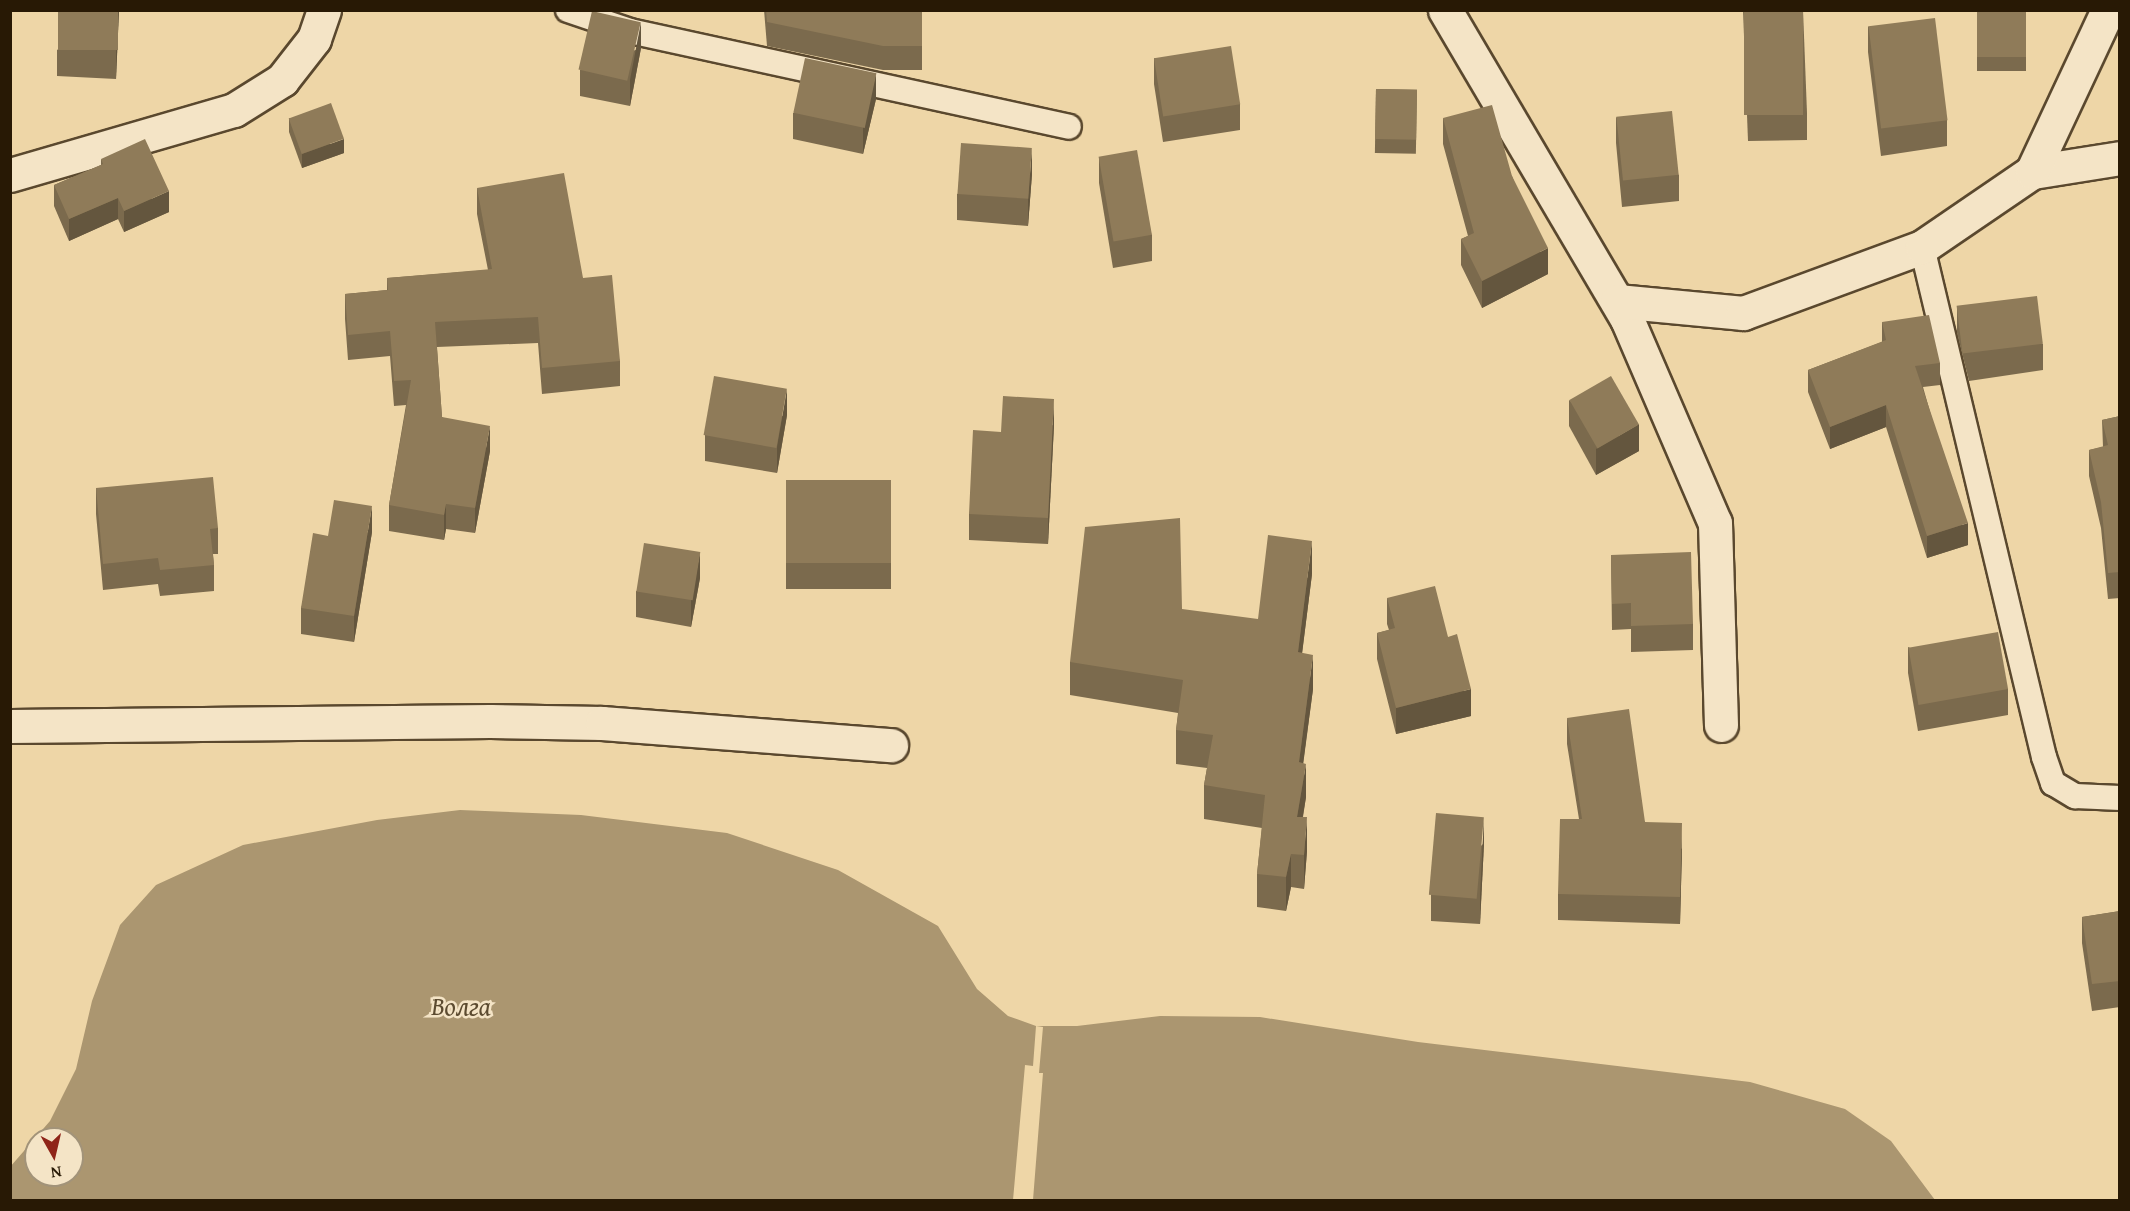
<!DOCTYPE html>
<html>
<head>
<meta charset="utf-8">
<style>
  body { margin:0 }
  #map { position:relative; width:2130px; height:1211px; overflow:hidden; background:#eed6a7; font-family:"Gentium Book Plus",serif }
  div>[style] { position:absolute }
  .water>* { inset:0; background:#ab9670 }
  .pier>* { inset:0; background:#eed6a7 }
  .roads { filter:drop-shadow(2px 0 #5a482e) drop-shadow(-2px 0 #5a482e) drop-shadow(0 2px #5a482e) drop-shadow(0 -2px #5a482e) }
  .lane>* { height:24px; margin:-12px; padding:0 12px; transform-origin:12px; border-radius:12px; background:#f4e4c6 }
  .street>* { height:33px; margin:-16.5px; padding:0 16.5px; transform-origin:16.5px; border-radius:16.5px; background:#f4e4c6 }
  .wall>* { inset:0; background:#7b6a4d; transform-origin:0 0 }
  .shaded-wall>* { inset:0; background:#64563e }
  .building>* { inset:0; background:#8f7b59; transform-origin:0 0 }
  span { translate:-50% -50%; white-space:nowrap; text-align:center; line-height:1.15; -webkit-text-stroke:5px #f4e4c6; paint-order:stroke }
  .water-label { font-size:26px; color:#5c4b30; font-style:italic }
  .frame { position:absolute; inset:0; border:12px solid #281905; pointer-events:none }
  .north { position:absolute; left:24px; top:1127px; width:60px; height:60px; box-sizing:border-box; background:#f4e4c6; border:2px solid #a29379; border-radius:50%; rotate:172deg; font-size:16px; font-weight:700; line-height:24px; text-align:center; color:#281905 }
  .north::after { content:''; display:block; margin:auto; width:21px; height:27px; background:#8f2418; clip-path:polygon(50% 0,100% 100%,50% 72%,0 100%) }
</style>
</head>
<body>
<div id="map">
  <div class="water">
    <div style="clip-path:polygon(evenodd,460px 810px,581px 815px,727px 833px,838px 870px,938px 926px,977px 989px,1008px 1016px,1036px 1026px,1077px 1026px,1160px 1016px,1260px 1017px,1418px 1042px,1750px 1082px,1845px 1109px,1891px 1141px,1935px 1200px,11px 1200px,10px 1167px,50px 1121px,76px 1069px,92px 1001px,120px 925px,156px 885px,243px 845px,377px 820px,460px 810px,36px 1139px,72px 1139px,72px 1175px,36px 1175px,36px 1139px)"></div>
  </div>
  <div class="pier">
    <div style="clip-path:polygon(1036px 1026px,1043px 1027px,1039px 1073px,1043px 1073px,1033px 1200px,1013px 1200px,1025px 1065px,1033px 1066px)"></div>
  </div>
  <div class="roads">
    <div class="lane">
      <div style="left:568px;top:10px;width:65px;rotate:18.7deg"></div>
      <div style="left:630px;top:31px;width:449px;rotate:12.3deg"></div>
      <div style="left:1922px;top:247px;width:524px;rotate:76.55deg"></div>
      <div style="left:2044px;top:757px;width:28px;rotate:71deg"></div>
      <div style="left:2053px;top:783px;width:26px;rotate:31deg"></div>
      <div style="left:2075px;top:796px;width:45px;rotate:2.5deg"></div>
    </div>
    <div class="street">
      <div style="left:1445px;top:10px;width:359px;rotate:59.5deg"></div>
      <div style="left:1627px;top:319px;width:222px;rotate:66.7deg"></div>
      <div style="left:1715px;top:523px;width:202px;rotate:88.3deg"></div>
      <div style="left:2032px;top:172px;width:89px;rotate:-9deg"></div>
      <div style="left:10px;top:175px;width:233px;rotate:-16.2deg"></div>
      <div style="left:234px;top:110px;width:57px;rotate:-32deg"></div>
      <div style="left:282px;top:80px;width:52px;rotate:-52deg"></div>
      <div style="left:314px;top:39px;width:31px;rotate:-71deg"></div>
      <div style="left:1617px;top:301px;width:127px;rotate:5.4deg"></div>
      <div style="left:1743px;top:313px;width:191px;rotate:-20.2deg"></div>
      <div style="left:1922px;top:247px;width:133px;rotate:-34.3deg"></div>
      <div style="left:2032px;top:172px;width:179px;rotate:-64.9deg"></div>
      <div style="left:10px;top:726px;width:480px;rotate:-0.6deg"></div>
      <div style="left:490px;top:721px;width:112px;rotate:1deg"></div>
      <div style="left:602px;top:723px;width:290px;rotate:4.4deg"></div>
    </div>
  </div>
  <div class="wall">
    <div style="clip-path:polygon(119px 10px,116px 79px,57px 76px,57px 50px)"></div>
    <div style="clip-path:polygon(764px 10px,922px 10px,922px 70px,883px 70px,767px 46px)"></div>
    <div style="clip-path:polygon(1743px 10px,1803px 10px,1807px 113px,1807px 140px,1748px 141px)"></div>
    <div style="left:1977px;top:12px;width:49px;height:59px"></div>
    <div style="clip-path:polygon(1868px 26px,1947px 120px,1947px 146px,1881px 156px,1868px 52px)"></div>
    <div style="clip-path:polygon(641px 48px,630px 106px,580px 96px,580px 70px)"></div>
    <div style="clip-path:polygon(1154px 58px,1240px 104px,1240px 130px,1163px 142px,1154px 84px)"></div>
    <div style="left:1376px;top:89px;width:41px;height:64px;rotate:1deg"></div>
    <div style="clip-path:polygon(876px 99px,863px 154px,793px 139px,793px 113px)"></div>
    <div style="clip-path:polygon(1616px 117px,1679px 175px,1679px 201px,1622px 207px,1616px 143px)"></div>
    <div style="clip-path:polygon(289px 118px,344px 153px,302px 168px,289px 132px)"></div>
    <div style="clip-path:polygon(1443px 118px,1512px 176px,1548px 274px,1482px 308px,1461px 265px,1461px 239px,1468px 236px,1443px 144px)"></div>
    <div style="clip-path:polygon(1099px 157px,1152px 235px,1152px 261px,1113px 268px,1099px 183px)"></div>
    <div style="clip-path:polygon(101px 159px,169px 212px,124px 232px,118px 219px,69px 241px,54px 206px,54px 185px,101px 165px)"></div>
    <div style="clip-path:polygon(1032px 174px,1028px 226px,957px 220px,957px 194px)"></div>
    <div style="clip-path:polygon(477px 188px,583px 278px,620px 361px,620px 386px,542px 394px,538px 343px,437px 347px,442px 417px,490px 451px,475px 533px,446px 529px,444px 540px,389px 531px,389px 505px,406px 405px,394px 406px,390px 356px,348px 360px,345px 319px,345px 294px,387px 290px,387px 278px,488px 270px,477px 214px)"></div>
    <div style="clip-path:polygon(1957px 307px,2043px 344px,2043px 370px,1969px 381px,1957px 333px)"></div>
    <div style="clip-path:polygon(1882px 322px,1940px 363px,1940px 385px,1923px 387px,1968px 545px,1927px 558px,1886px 427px,1830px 449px,1808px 392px,1808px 370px,1882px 342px)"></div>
    <div style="clip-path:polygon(1569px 400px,1639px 451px,1596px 475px,1569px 426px)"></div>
    <div style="clip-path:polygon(787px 415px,777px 473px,705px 461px,705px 435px)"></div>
    <div style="clip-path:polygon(2120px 416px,2120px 598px,2108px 599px,2101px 528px,2089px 476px,2089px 450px,2103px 447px,2102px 420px)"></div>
    <div style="clip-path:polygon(1054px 425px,1048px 544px,969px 540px,969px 514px,1001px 432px)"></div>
    <div style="left:786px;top:480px;width:105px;height:109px"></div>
    <div style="clip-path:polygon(96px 488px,218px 528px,218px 554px,213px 554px,214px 565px,214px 591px,160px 596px,158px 584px,103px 590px,96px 514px)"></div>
    <div style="clip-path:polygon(372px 532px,354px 642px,301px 634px,301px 608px,328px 536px)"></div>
    <div style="clip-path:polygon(1611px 555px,1693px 624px,1693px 650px,1631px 652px,1631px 629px,1612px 630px)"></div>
    <div style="clip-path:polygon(1312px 574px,1302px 653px,1313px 689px,1303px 763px,1306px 797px,1303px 817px,1307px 851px,1304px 889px,1291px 887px,1286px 911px,1257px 907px,1257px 874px,1262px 828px,1204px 819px,1204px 785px,1207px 768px,1176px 764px,1176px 730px,1178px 713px,1070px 695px,1070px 662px,1258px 619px)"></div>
    <div style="clip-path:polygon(700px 578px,691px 627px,636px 617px,636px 591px)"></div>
    <div style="clip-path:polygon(1387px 598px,1448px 637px,1471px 716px,1396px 734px,1377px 659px,1377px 633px,1389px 630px,1387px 624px)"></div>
    <div style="clip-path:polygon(1908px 647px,2008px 689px,2008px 715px,1918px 731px,1908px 673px)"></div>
    <div style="clip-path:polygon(1567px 718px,1645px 822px,1682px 849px,1680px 924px,1558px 920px,1558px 894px,1579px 819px,1567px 744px)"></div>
    <div style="clip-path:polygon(1484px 843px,1480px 924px,1431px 921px,1431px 895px)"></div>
    <div style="clip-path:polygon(2120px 911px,2120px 1007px,2092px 1011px,2082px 943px,2082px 917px)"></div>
  </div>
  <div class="shaded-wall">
    <div style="clip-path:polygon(118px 10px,119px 10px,116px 79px,116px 52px)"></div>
    <div style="clip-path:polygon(641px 22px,641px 48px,630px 106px,630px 80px)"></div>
    <div style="clip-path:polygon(876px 73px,876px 99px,863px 154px,863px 128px)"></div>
    <div style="clip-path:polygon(344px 139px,344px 153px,302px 168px,302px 154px)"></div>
    <div style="clip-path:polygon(1032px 148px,1032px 174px,1028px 226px,1028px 200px)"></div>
    <div style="clip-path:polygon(169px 191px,169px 212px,124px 232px,124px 211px)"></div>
    <div style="clip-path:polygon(118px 198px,118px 219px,69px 241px,69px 219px)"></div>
    <div style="clip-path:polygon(1548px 248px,1548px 274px,1482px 308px,1482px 281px)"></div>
    <div style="clip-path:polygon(787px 389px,787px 415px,777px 473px,777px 447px)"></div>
    <div style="clip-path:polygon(1054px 399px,1054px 425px,1048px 544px,1048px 518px)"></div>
    <div style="clip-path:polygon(1886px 405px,1886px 427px,1830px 449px,1830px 427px)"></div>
    <div style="clip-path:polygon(1639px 424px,1639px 451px,1596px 475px,1596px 449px)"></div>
    <div style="clip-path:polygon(490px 426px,490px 451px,475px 533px,475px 508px)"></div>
    <div style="clip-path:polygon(446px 504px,446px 529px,444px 540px,444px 515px)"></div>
    <div style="clip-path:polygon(372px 506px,372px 532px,354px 642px,354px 616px)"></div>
    <div style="clip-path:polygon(1968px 523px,1968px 545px,1927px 558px,1927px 536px)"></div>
    <div style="clip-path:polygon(1312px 541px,1312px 574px,1298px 686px,1298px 652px)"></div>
    <div style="clip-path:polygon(700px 552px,700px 578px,691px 627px,691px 601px)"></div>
    <div style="clip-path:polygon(1313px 655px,1313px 689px,1299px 796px,1299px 762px)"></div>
    <div style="clip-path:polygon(1471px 689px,1471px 716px,1396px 734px,1396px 708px)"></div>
    <div style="clip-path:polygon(1306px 764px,1306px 797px,1297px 850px,1297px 817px)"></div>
    <div style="clip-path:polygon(1307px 817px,1307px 851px,1304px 889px,1304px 855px)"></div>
    <div style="clip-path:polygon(1484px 817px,1484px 843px,1480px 924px,1480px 897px)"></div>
    <div style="clip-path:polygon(1682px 823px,1682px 849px,1680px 924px,1680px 897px)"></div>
    <div style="clip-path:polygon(1291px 854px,1291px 887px,1286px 911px,1286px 877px)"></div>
  </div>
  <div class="building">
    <div style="left:58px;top:10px;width:60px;height:40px"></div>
    <div style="clip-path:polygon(766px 10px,922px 10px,922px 46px,883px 46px,767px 22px)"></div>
    <div style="left:1744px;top:10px;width:59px;height:105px"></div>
    <div style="left:592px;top:11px;width:50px;height:60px;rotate:13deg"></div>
    <div style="left:1977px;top:12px;width:49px;height:45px"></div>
    <div style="left:1935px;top:18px;width:103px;height:67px;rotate:83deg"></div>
    <div style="left:1231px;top:46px;width:59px;height:78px;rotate:81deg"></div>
    <div style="left:805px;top:58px;width:73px;height:56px;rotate:12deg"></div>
    <div style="left:1376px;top:89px;width:41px;height:50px;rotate:1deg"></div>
    <div style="left:331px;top:103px;width:38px;height:45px;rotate:70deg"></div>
    <div style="clip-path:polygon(1492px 105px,1512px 176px,1548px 248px,1482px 281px,1461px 239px,1474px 233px,1443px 118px)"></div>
    <div style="left:1672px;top:111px;width:64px;height:56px;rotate:84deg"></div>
    <div style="clip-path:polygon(145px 139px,169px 191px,124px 211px,118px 198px,69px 219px,54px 185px,103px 164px,101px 159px)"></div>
    <div style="left:961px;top:143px;width:71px;height:51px;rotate:4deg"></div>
    <div style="left:1137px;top:150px;width:86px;height:39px;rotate:80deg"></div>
    <div style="clip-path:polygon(564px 173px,583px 278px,612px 275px,620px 361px,542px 368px,538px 317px,435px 322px,442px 417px,490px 426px,475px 508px,446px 504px,444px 515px,389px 505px,411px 380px,394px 381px,390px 331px,348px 335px,345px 294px,388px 290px,387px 278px,492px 269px,477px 188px)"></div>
    <div style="left:2037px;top:296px;width:48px;height:81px;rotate:83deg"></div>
    <div style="clip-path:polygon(1929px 315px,1940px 363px,1915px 366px,1968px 523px,1927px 536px,1886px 405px,1830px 427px,1808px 370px,1886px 340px,1882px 322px)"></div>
    <div style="left:714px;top:376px;width:74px;height:60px;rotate:10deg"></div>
    <div style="left:1611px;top:376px;width:56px;height:48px;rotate:60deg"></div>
    <div style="clip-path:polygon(1003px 396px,1054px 399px,1048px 518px,969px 514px,973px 430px,1001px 432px)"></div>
    <div style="clip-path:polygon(2120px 416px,2120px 572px,2108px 573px,2101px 502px,2089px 450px,2108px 445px,2102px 420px)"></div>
    <div style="clip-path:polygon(213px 477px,218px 528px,210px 529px,214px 565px,160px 570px,158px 558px,103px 564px,96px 488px)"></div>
    <div style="left:786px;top:480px;width:105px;height:83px"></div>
    <div style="clip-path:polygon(334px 500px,372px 506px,354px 616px,301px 608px,313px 533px,328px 536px)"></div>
    <div style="clip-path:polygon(1180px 518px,1182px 609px,1258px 619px,1268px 535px,1312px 541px,1298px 652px,1313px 655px,1299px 762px,1306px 764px,1297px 817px,1307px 817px,1304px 855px,1291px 854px,1286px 877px,1257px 874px,1265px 795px,1204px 785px,1213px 735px,1176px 730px,1183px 680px,1070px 662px,1085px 527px)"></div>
    <div style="left:644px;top:543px;width:57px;height:49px;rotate:9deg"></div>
    <div style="clip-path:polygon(1691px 552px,1693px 624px,1631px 626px,1631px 603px,1612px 604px,1611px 555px)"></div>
    <div style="clip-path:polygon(1435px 586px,1448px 637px,1457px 634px,1471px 689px,1396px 708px,1377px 633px,1395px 628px,1387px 598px)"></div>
    <div style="left:1998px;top:632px;width:58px;height:91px;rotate:80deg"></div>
    <div style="clip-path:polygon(1629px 709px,1645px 822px,1682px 823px,1680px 897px,1558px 894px,1560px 819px,1582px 819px,1567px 718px)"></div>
    <div style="left:1436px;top:813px;width:48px;height:82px;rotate:5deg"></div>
    <div style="clip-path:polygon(2120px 911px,2120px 981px,2092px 984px,2082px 917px)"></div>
  </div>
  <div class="water-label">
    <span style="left:461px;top:1006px">Волга</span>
  </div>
  <div class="frame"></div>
  <div class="north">N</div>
</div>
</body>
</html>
